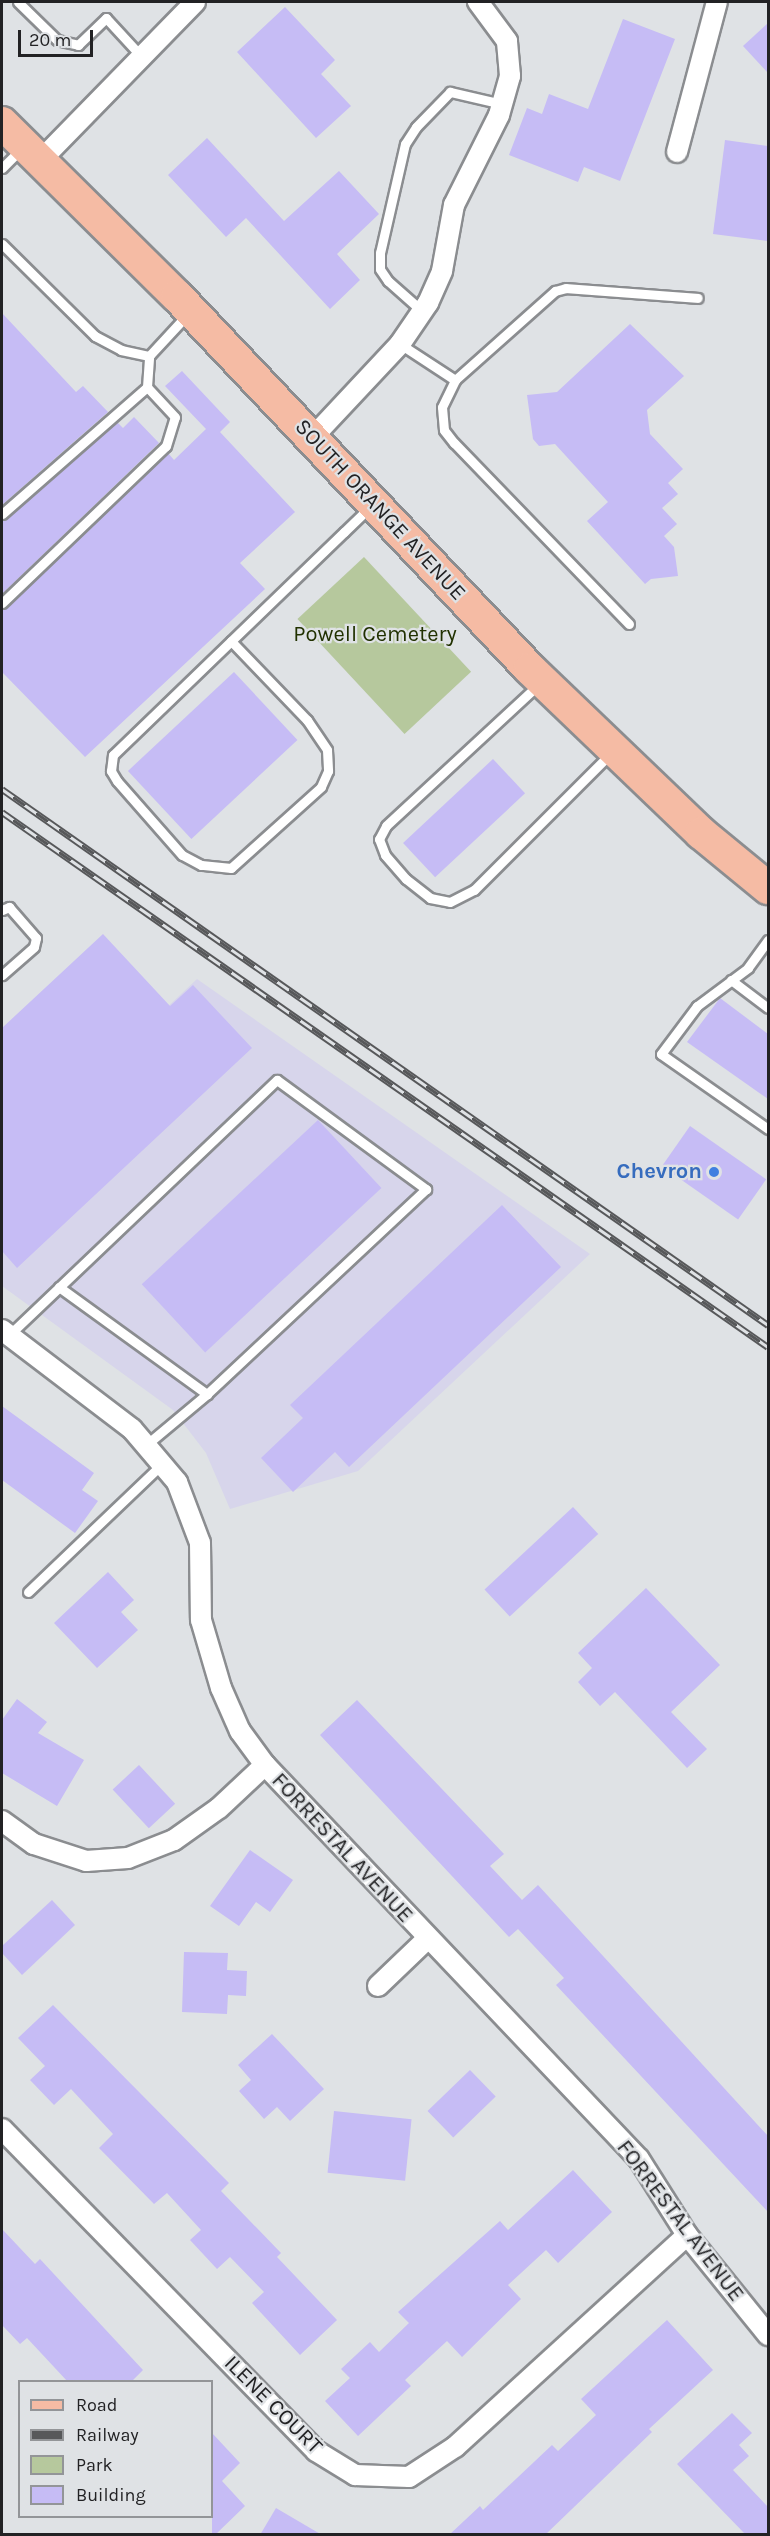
<!DOCTYPE html>
<html>
<head>
<meta charset="utf-8">
<style>
  body { margin:0 }
  #map { position:relative; width:770px; height:2536px; overflow:hidden; background:#dfe2e5; font-family:Karla,sans-serif }
  div>[style] { position:absolute }
  .industrial>* { inset:0; background:#d7d5eb }
  .green>* { inset:0; background:#b6c89d; transform-origin:0 0 }
  .building>* { inset:0; background:#c6bcf5; transform-origin:0 0 }
  .roads { filter:drop-shadow(2px 0 #8b8d90) drop-shadow(-2px 0 #8b8d90) drop-shadow(0 2px #8b8d90) drop-shadow(0 -2px #8b8d90) }
  .lane>* { height:9px; margin:-4.5px; padding:0 4.5px; transform-origin:4.5px; border-radius:4.5px; background:#fff }
  .street>* { height:20px; margin:-10px; padding:0 10px; transform-origin:10px; border-radius:10px; background:#fff }
  .primary>* { height:32px; margin:-16px; padding:0 16px; transform-origin:16px; border-radius:16px; background:#f5bba4 }
  .rail>* { height:7px; margin-top:-3.5px; transform-origin:0; background:repeating-linear-gradient(90deg,#dfe2e5 0 14px,#57585a 0 28px); box-sizing:border-box; border-block:2px solid #57585a }
  .dots>* { width:16px; height:16px; translate:-50% -50%; box-sizing:border-box; border:3px solid #dfe2e5; border-radius:50% }
  span { translate:-50% -50%; white-space:nowrap; text-align:center; line-height:1.15; -webkit-text-stroke:4.5px #dfe2e5; paint-order:stroke }
  .street-label { font-size:22px; color:#222224 }
  .park-label { font-size:22px; color:#213100 }
  .shop-label { font-size:22px; color:#366cbe; font-weight:700 }
  .right { translate:-100% -50%; text-align:right }
  .frame { position:absolute; inset:0; border:3px solid #222224; pointer-events:none }
  .legend { position:absolute; left:18px; top:2380px; width:195px; height:138px; box-sizing:border-box; background:#dfe2e5; border:2px solid #939598; margin:0; padding:8px 10px; list-style:none; font-size:18px; color:#222224 }
  .legend li { display:flex; align-items:center; gap:12px; height:30px }
  .legend b { width:30px; border:2px solid #939598 }
  .scale { position:absolute; left:18px; top:30px; width:75px; height:27px; box-sizing:border-box; border:3px solid #222224; border-top:0; padding-left:8px; font-size:18px; line-height:21px; white-space:nowrap; color:#222224; -webkit-text-stroke:4px #dfe2e5; paint-order:stroke }
</style>
</head>
<body>
<div id="map">
  <div class="industrial">
    <div style="clip-path:polygon(197px 979px,590px 1254px,358px 1471px,230px 1509px,206px 1453px,173px 1410px,2px 1286px,2px 1163px)"></div>
  </div>
  <div class="green">
    <div style="left:364px;top:557px;width:157px;height:91px;rotate:47deg"></div>
  </div>
  <div class="building">
    <div style="clip-path:polygon(285px 7px,335px 60px,321px 74px,351px 106px,316px 138px,237px 52px)"></div>
    <div style="clip-path:polygon(623px 19px,675px 39px,620px 181px,584px 167px,578px 182px,509px 155px,527px 108px,542px 114px,549px 94px,588px 109px)"></div>
    <div style="clip-path:polygon(768px 23px,768px 73px,743px 46px)"></div>
    <div style="clip-path:polygon(207px 138px,284px 221px,339px 171px,379px 214px,337px 254px,360px 280px,330px 309px,246px 218px,226px 237px,168px 175px)"></div>
    <div style="clip-path:polygon(725px 140px,768px 146px,768px 241px,713px 234px)"></div>
    <div style="clip-path:polygon(2px 313px,76px 392px,83px 386px,108px 412px,2px 505px)"></div>
    <div style="clip-path:polygon(630px 324px,684px 376px,647px 410px,650px 434px,683px 469px,668px 483px,678px 494px,662px 508px,677px 524px,664px 536px,674px 547px,678px 576px,651px 579px,645px 584px,587px 521px,608px 502px,555px 444px,539px 446px,533px 439px,527px 395px,557px 392px)"></div>
    <div style="clip-path:polygon(182px 371px,230px 422px,220px 432px,295px 512px,240px 563px,265px 589px,85px 757px,2px 672px,2px 610px,168px 453px,174px 460px,206px 429px,165px 386px)"></div>
    <div style="clip-path:polygon(134px 417px,159px 443px,2px 594px,2px 521px,117px 422px,123px 428px)"></div>
    <div style="left:234px;top:672px;width:93px;height:145px;rotate:47deg"></div>
    <div style="left:493px;top:759px;width:47px;height:123px;rotate:47deg"></div>
    <div style="clip-path:polygon(103px 934px,170px 1006px,193px 985px,252px 1048px,17px 1268px,2px 1251px,2px 1028px)"></div>
    <div style="clip-path:polygon(720px 998px,768px 1034px,768px 1099px,687px 1042px)"></div>
    <div style="left:318px;top:1120px;width:93px;height:241px;rotate:47deg"></div>
    <div style="left:690px;top:1126px;width:93px;height:49px;rotate:35deg"></div>
    <div style="clip-path:polygon(502px 1205px,561px 1267px,349px 1467px,335px 1452px,293px 1492px,261px 1458px,303px 1418px,290px 1405px)"></div>
    <div style="clip-path:polygon(2px 1406px,94px 1473px,82px 1490px,98px 1501px,75px 1533px,2px 1480px)"></div>
    <div style="left:573px;top:1507px;width:37px;height:121px;rotate:47deg"></div>
    <div style="clip-path:polygon(108px 1572px,134px 1600px,121px 1612px,138px 1630px,97px 1668px,54px 1623px)"></div>
    <div style="clip-path:polygon(646px 1588px,720px 1665px,671px 1712px,707px 1749px,687px 1768px,615px 1692px,600px 1706px,578px 1682px,592px 1668px,578px 1653px)"></div>
    <div style="clip-path:polygon(17px 1699px,47px 1722px,38px 1733px,84px 1760px,57px 1806px,2px 1773px,2px 1720px)"></div>
    <div style="clip-path:polygon(357px 1700px,504px 1854px,490px 1866px,522px 1900px,538px 1885px,768px 2136px,768px 2212px,556px 1985px,564px 1978px,518px 1929px,509px 1937px,320px 1735px)"></div>
    <div style="left:139px;top:1765px;width:53px;height:36px;rotate:47deg"></div>
    <div style="clip-path:polygon(250px 1850px,293px 1880px,270px 1912px,256px 1902px,239px 1926px,210px 1906px)"></div>
    <div style="clip-path:polygon(52px 1900px,75px 1925px,22px 1975px,2px 1953px,2px 1946px)"></div>
    <div style="clip-path:polygon(184px 1952px,228px 1953px,227px 1970px,247px 1971px,246px 1996px,228px 1995px,227px 2014px,182px 2012px)"></div>
    <div style="clip-path:polygon(53px 2005px,229px 2183px,221px 2191px,281px 2253px,277px 2257px,337px 2320px,300px 2355px,252px 2303px,264px 2292px,230px 2257px,217px 2269px,190px 2240px,201px 2230px,167px 2193px,154px 2204px,99px 2148px,113px 2134px,71px 2089px,54px 2105px,30px 2080px,45px 2066px,18px 2038px)"></div>
    <div style="clip-path:polygon(272px 2034px,324px 2089px,290px 2121px,277px 2107px,264px 2119px,239px 2091px,251px 2080px,238px 2065px)"></div>
    <div style="left:470px;top:2070px;width:37px;height:59px;rotate:46deg"></div>
    <div style="left:334px;top:2111px;width:78px;height:62px;rotate:6deg"></div>
    <div style="clip-path:polygon(573px 2170px,612px 2212px,558px 2263px,546px 2250px,508px 2285px,521px 2299px,462px 2357px,447px 2341px,405px 2380px,411px 2386px,358px 2436px,325px 2401px,350px 2378px,341px 2369px,370px 2342px,379px 2352px,409px 2323px,398px 2312px,500px 2221px,508px 2230px)"></div>
    <div style="clip-path:polygon(2px 2229px,35px 2264px,40px 2259px,143px 2370px,131px 2382px,68px 2382px,27px 2338px,20px 2344px,2px 2325px)"></div>
    <div style="clip-path:polygon(667px 2320px,713px 2370px,649px 2429px,652px 2432px,545px 2535px,449px 2535px,480px 2506px,483px 2510px,552px 2445px,558px 2451px,596px 2415px,581px 2399px)"></div>
    <div style="clip-path:polygon(732px 2413px,752px 2433px,739px 2445px,749px 2456px,733px 2470px,768px 2507px,768px 2535px,746px 2535px,677px 2464px)"></div>
    <div style="clip-path:polygon(212px 2433px,240px 2463px,222px 2481px,245px 2506px,215px 2535px,212px 2535px)"></div>
    <div style="clip-path:polygon(276px 2508px,322px 2535px,260px 2535px)"></div>
  </div>
  <div class="roads">
    <div class="lane">
      <div style="left:18px;top:2px;width:54px;rotate:44.3deg"></div>
      <div style="left:57px;top:40px;width:22px;rotate:13deg"></div>
      <div style="left:78px;top:45px;width:39px;rotate:-44deg"></div>
      <div style="left:106px;top:18px;width:53px;rotate:47.3deg"></div>
      <div style="left:2px;top:168px;width:27px;rotate:-45deg"></div>
      <div style="left:2px;top:244px;width:131px;rotate:44.7deg"></div>
      <div style="left:95px;top:336px;width:30px;rotate:28deg"></div>
      <div style="left:121px;top:350px;width:29px;rotate:12deg"></div>
      <div style="left:422px;top:311px;width:45px;rotate:-138.6deg"></div>
      <div style="left:388px;top:281px;width:14px;rotate:-124deg"></div>
      <div style="left:380px;top:269px;width:16px;rotate:-90deg"></div>
      <div style="left:380px;top:253px;width:112px;rotate:-77.1deg"></div>
      <div style="left:405px;top:144px;width:20px;rotate:-57deg"></div>
      <div style="left:416px;top:127px;width:49px;rotate:-45.8deg"></div>
      <div style="left:450px;top:92px;width:53px;rotate:13deg"></div>
      <div style="left:400px;top:344px;width:66px;rotate:33.2deg"></div>
      <div style="left:2px;top:514px;width:193px;rotate:-41.2deg"></div>
      <div style="left:147px;top:387px;width:31px;rotate:-86deg"></div>
      <div style="left:149px;top:356px;width:56px;rotate:-47.2deg"></div>
      <div style="left:2px;top:603px;width:227px;rotate:-43.8deg"></div>
      <div style="left:166px;top:446px;width:30px;rotate:-73deg"></div>
      <div style="left:175px;top:417px;width:41px;rotate:-133deg"></div>
      <div style="left:629px;top:624px;width:252px;rotate:-134deg"></div>
      <div style="left:454px;top:443px;width:16px;rotate:-128deg"></div>
      <div style="left:444px;top:430px;width:23px;rotate:-95deg"></div>
      <div style="left:442px;top:407px;width:30px;rotate:-64deg"></div>
      <div style="left:455px;top:380px;width:134px;rotate:-41.7deg"></div>
      <div style="left:555px;top:291px;width:11px;rotate:-15deg"></div>
      <div style="left:566px;top:288px;width:132px;rotate:4.3deg"></div>
      <div style="left:231px;top:641px;width:110px;rotate:46.1deg"></div>
      <div style="left:307px;top:720px;width:36px;rotate:56deg"></div>
      <div style="left:327px;top:750px;width:21px;rotate:87deg"></div>
      <div style="left:328px;top:771px;width:17px;rotate:114deg"></div>
      <div style="left:321px;top:787px;width:121px;rotate:138deg"></div>
      <div style="left:231px;top:868px;width:30px;rotate:-174deg"></div>
      <div style="left:201px;top:865px;width:21px;rotate:-152deg"></div>
      <div style="left:182px;top:855px;width:98px;rotate:-131.3deg"></div>
      <div style="left:117px;top:781px;width:12px;rotate:-121deg"></div>
      <div style="left:111px;top:771px;width:16px;rotate:-83deg"></div>
      <div style="left:113px;top:755px;width:321px;rotate:-44deg"></div>
      <div style="left:344px;top:532px;width:36px;rotate:-44deg"></div>
      <div style="left:538px;top:685px;width:207px;rotate:137.2deg"></div>
      <div style="left:386px;top:826px;width:15px;rotate:118deg"></div>
      <div style="left:379px;top:839px;width:17px;rotate:69deg"></div>
      <div style="left:385px;top:855px;width:32px;rotate:49deg"></div>
      <div style="left:406px;top:879px;width:31px;rotate:38deg"></div>
      <div style="left:430px;top:898px;width:20px;rotate:11deg"></div>
      <div style="left:450px;top:902px;width:27px;rotate:-27deg"></div>
      <div style="left:474px;top:890px;width:195px;rotate:-45deg"></div>
      <div style="left:2px;top:910px;width:8px;rotate:-23deg"></div>
      <div style="left:9px;top:907px;width:41px;rotate:48.9deg"></div>
      <div style="left:36px;top:938px;width:9px;rotate:103deg"></div>
      <div style="left:34px;top:947px;width:43px;rotate:138.8deg"></div>
      <div style="left:768px;top:940px;width:34px;rotate:126deg"></div>
      <div style="left:748px;top:968px;width:64px;rotate:143.3deg"></div>
      <div style="left:697px;top:1006px;width:60px;rotate:126.9deg"></div>
      <div style="left:661px;top:1054px;width:131px;rotate:35deg"></div>
      <div style="left:731px;top:980px;width:46px;rotate:37.1deg"></div>
      <div style="left:59px;top:1287px;width:183px;rotate:35.9deg"></div>
      <div style="left:9px;top:1335px;width:370px;rotate:-43.6deg"></div>
      <div style="left:277px;top:1080px;width:185px;rotate:36.2deg"></div>
      <div style="left:426px;top:1189px;width:300px;rotate:136.9deg"></div>
      <div style="left:207px;top:1394px;width:80px;rotate:140.1deg"></div>
      <div style="left:28px;top:1592px;width:185px;rotate:-43.7deg"></div>
    </div>
    <div class="street">
      <div style="left:677px;top:152px;width:155px;rotate:-75.1deg"></div>
      <div style="left:40px;top:161px;width:222px;rotate:-45.7deg"></div>
      <div style="left:312px;top:438px;width:129px;rotate:-46.9deg"></div>
      <div style="left:400px;top:344px;width:50px;rotate:-55.7deg"></div>
      <div style="left:428px;top:303px;width:35px;rotate:-66deg"></div>
      <div style="left:442px;top:271px;width:67px;rotate:-79.7deg"></div>
      <div style="left:454px;top:205px;width:101px;rotate:-63.4deg"></div>
      <div style="left:499px;top:115px;width:41px;rotate:-74.2deg"></div>
      <div style="left:510px;top:76px;width:35px;rotate:-95deg"></div>
      <div style="left:507px;top:41px;width:49px;rotate:-126.6deg"></div>
      <div style="left:2px;top:1330px;width:163px;rotate:37.3deg"></div>
      <div style="left:132px;top:1429px;width:70px;rotate:49.7deg"></div>
      <div style="left:177px;top:1482px;width:65px;rotate:69.3deg"></div>
      <div style="left:200px;top:1543px;width:77px;rotate:89.3deg"></div>
      <div style="left:201px;top:1620px;width:71px;rotate:73.6deg"></div>
      <div style="left:221px;top:1688px;width:47px;rotate:66.2deg"></div>
      <div style="left:240px;top:1731px;width:42px;rotate:53.7deg"></div>
      <div style="left:265px;top:1765px;width:543px;rotate:46.49deg"></div>
      <div style="left:639px;top:2159px;width:90px;rotate:57.7deg"></div>
      <div style="left:687px;top:2235px;width:129px;rotate:51deg"></div>
      <div style="left:2px;top:1821px;width:39px;rotate:36deg"></div>
      <div style="left:34px;top:1844px;width:55px;rotate:18.1deg"></div>
      <div style="left:86px;top:1861px;width:42px;rotate:-4.1deg"></div>
      <div style="left:128px;top:1858px;width:49px;rotate:-21.4deg"></div>
      <div style="left:174px;top:1840px;width:55px;rotate:-35.4deg"></div>
      <div style="left:219px;top:1808px;width:63px;rotate:-43.1deg"></div>
      <div style="left:378px;top:1986px;width:68px;rotate:-43.8deg"></div>
      <div style="left:2px;top:2129px;width:450px;rotate:45.7deg"></div>
      <div style="left:316px;top:2451px;width:46px;rotate:31.6deg"></div>
      <div style="left:355px;top:2475px;width:54px;rotate:2.1deg"></div>
      <div style="left:409px;top:2477px;width:55px;rotate:-33.1deg"></div>
      <div style="left:455px;top:2447px;width:314px;rotate:-42.4deg"></div>
    </div>
    <div class="primary">
      <div style="left:2px;top:123px;width:246px;rotate:44.7deg"></div>
      <div style="left:177px;top:296px;width:514px;rotate:46.58deg"></div>
      <div style="left:530px;top:669px;width:237px;rotate:43.8deg"></div>
      <div style="left:701px;top:833px;width:87px;rotate:39.4deg"></div>
    </div>
  </div>
  <div class="rail">
    <div style="left:2px;top:789px;width:935px;rotate:34.98deg"></div>
    <div style="left:2px;top:812px;width:934px;rotate:34.93deg"></div>
  </div>
  <div class="dots">
    <div style="left:714px;top:1172px;background:#3f7fe0"></div>
  </div>
  <div class="street-label">
    <span style="left:380px;top:510px;rotate:47deg">SOUTH ORANGE AVENUE</span>
    <span style="left:342px;top:1848px;rotate:47deg">FORRESTAL AVENUE</span>
    <span style="left:680px;top:2221px;rotate:53deg">FORRESTAL AVENUE</span>
    <span style="left:273px;top:2405px;rotate:45deg">ILENE COURT</span>
  </div>
  <div class="park-label">
    <span style="left:375px;top:635px">Powell Cemetery</span>
  </div>
  <div class="shop-label">
    <span class="right" style="left:702px;top:1172px">Chevron</span>
  </div>
  <div class="frame"></div>
  <ul class="legend">
  <li><b style="height:8px;background:#f5bba4"></b>Road</li>
  <li><b style="height:8px;background:#57585a"></b>Railway</li>
  <li><b style="height:16px;background:#b6c89d"></b>Park</li>
  <li><b style="height:16px;background:#c6bcf5"></b>Building</li>
  </ul>
  <div class="scale">20 m</div>
</div>
</body>
</html>
